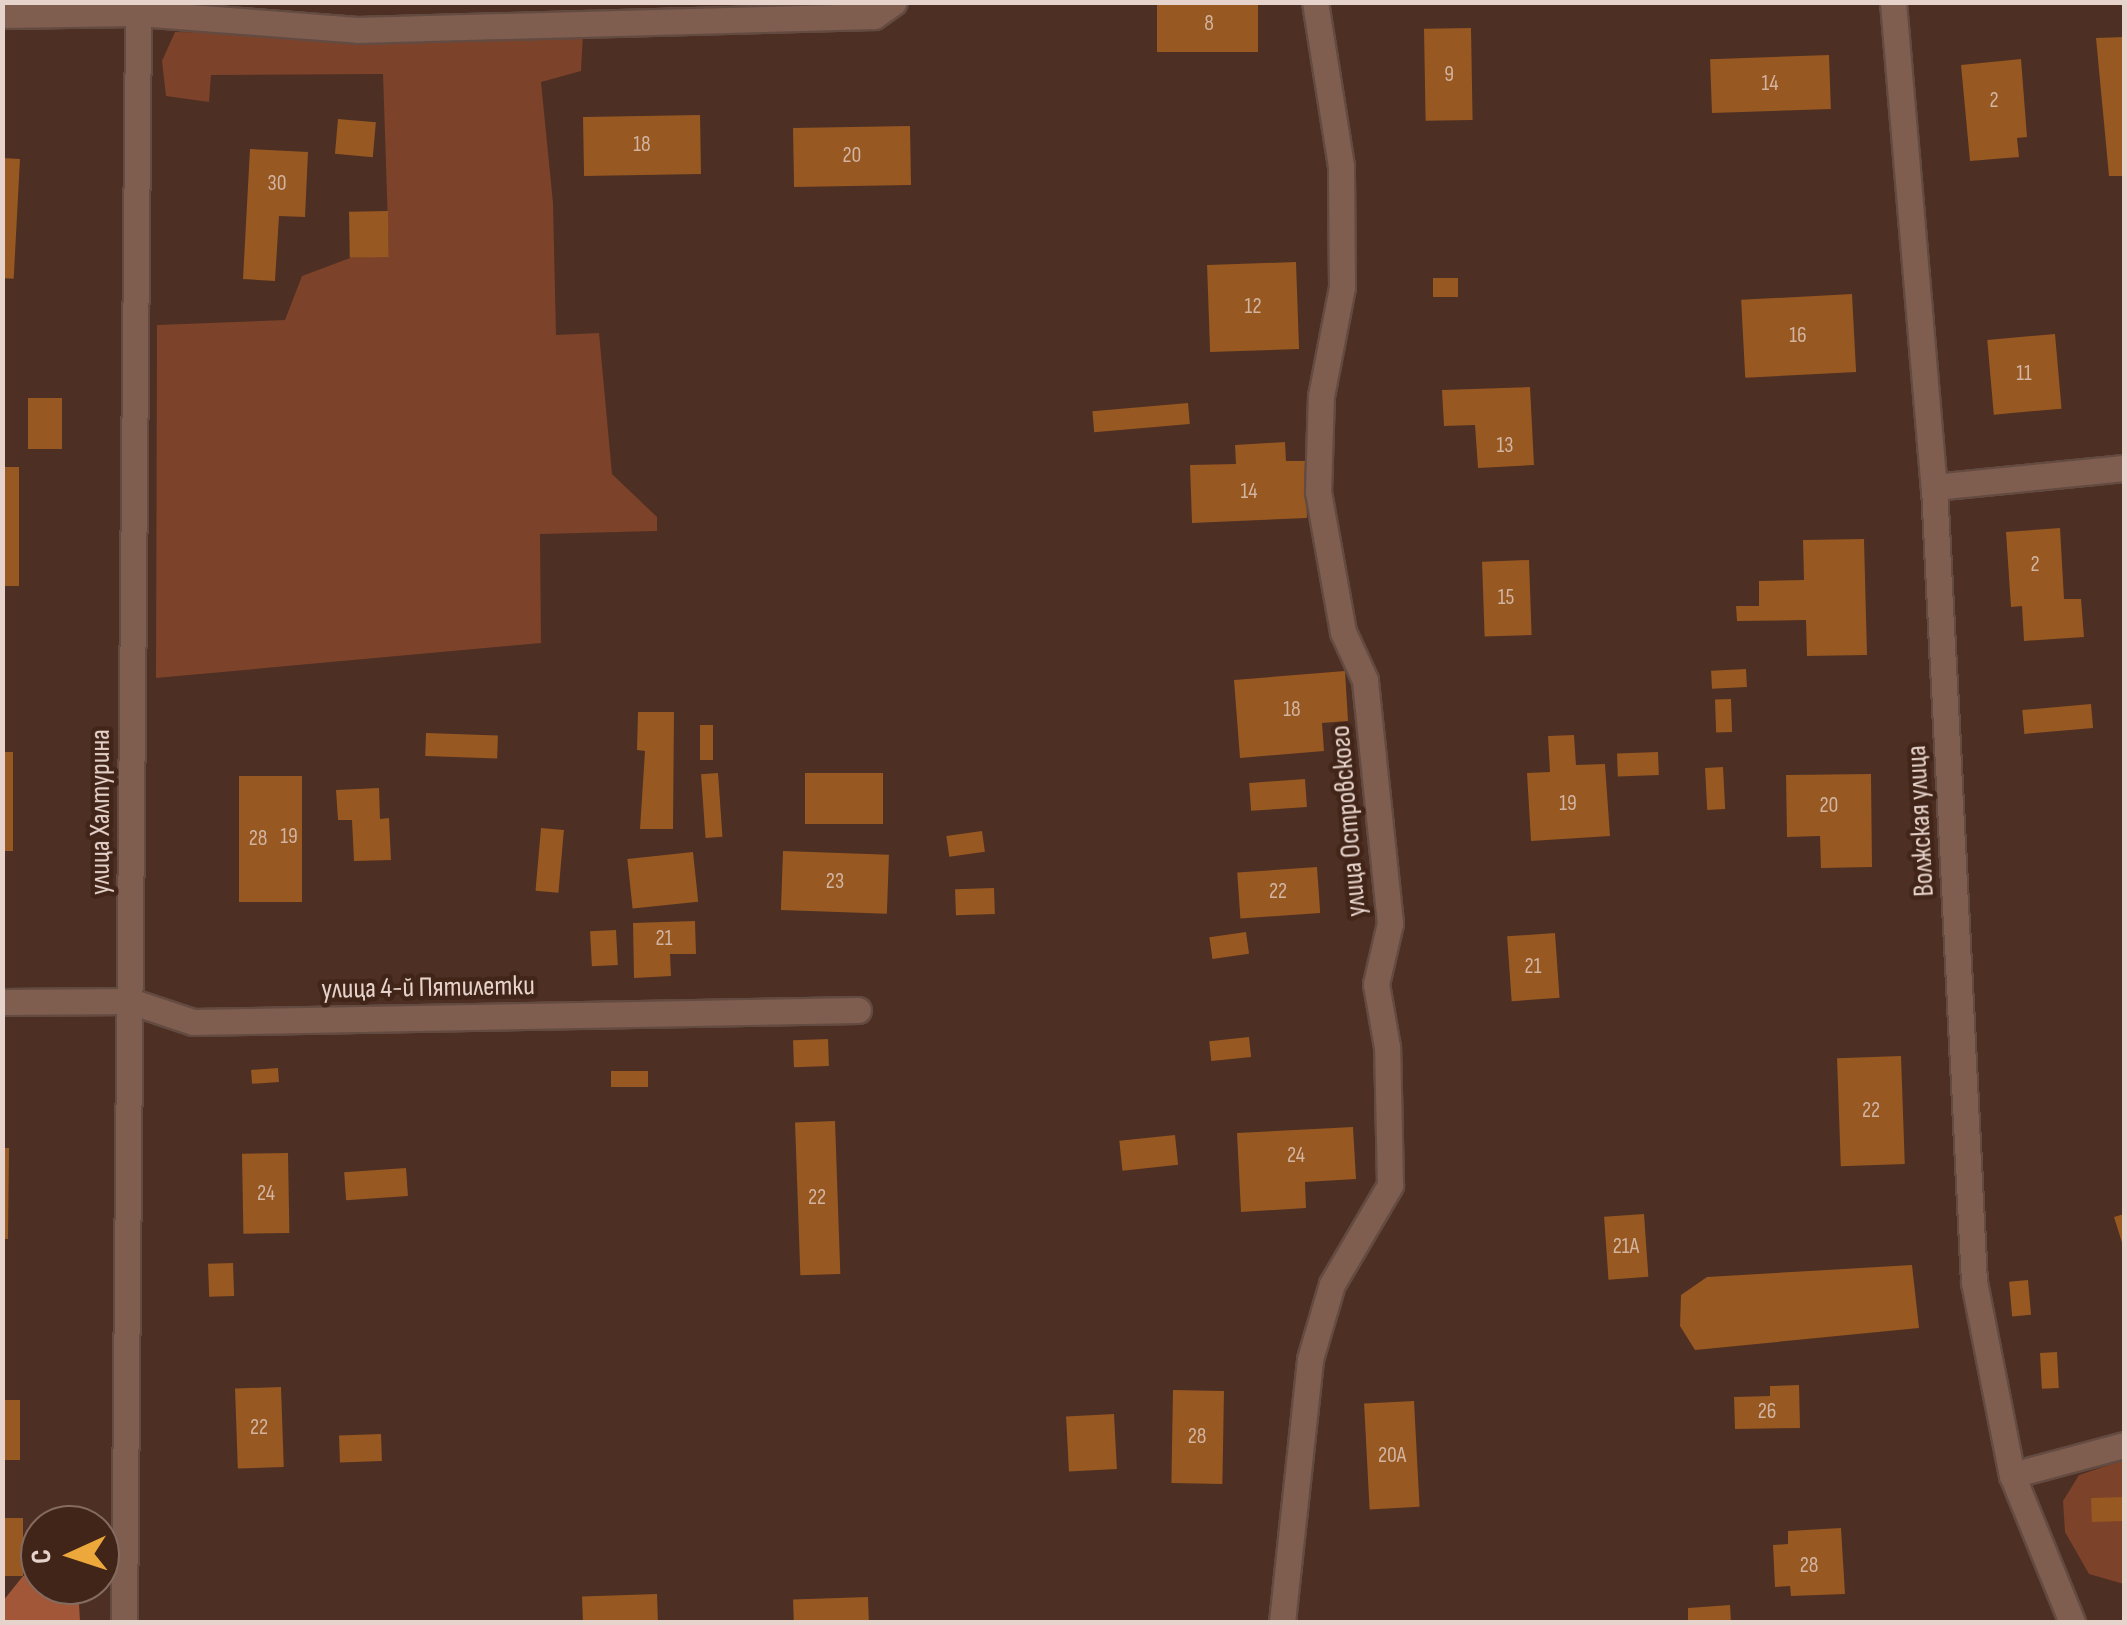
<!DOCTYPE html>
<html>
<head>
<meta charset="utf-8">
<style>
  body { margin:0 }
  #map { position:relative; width:2127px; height:1625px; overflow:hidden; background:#4d2f23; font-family:"Sofia Sans Condensed",sans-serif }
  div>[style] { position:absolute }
  .green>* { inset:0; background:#7c422a }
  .forest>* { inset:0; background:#a15738 }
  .building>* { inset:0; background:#975822; transform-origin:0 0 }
  .roads { filter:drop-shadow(2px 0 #644b41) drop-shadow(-2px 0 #644b41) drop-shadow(0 2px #644b41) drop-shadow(0 -2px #644b41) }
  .minor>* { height:25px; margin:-12.5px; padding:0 12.5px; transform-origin:12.5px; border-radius:12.5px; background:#7f5e50 }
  span { translate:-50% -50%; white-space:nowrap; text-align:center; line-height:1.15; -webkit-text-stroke:9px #422519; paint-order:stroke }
  .number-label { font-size:22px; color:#d2b4a1 }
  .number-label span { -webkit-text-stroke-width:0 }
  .street-label { font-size:28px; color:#e6d3cb }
  .frame { position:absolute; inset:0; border:5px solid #e6d3cb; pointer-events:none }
  .north { position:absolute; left:20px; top:1505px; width:100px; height:100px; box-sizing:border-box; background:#422519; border:2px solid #846b60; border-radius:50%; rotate:267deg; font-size:28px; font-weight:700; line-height:40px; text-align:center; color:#e6d3cb }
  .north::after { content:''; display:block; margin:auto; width:35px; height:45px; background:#eda83c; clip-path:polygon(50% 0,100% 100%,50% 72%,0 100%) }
</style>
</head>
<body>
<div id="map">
  <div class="green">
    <div style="clip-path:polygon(175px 32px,536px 39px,583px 34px,581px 71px,541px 82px,553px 203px,556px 335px,599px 333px,612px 474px,657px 517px,657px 531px,540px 534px,541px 643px,156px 678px,157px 325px,285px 320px,302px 276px,350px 258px,389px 256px,383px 74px,211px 75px,209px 102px,166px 96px,162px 61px)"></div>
    <div style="clip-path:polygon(2124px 1460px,2124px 1584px,2089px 1574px,2065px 1532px,2063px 1501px,2079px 1475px)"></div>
  </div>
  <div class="forest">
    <div style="clip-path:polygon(40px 1573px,40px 1585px,78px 1585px,80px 1622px,3px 1622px,3px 1601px,23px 1576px)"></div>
  </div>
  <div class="building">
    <div style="left:1157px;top:2px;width:101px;height:50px"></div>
    <div style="left:1471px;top:28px;width:92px;height:47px;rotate:89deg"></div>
    <div style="clip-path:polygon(2124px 37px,2124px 176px,2109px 176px,2096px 38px)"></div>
    <div style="left:1829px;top:55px;width:54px;height:119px;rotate:88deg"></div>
    <div style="clip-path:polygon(2021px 59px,2027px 137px,2017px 138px,2019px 157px,1970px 161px,1961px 65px)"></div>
    <div style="left:700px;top:115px;width:59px;height:117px;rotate:89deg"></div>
    <div style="left:338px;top:119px;width:38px;height:35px;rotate:5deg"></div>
    <div style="left:910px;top:126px;width:59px;height:117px;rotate:89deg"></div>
    <div style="clip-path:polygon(250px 149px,308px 152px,305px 217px,279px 216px,275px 281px,243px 279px)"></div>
    <div style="left:2px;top:158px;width:18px;height:120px;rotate:3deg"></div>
    <div style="left:388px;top:211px;width:46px;height:39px;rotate:89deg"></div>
    <div style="left:1296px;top:262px;width:87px;height:89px;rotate:88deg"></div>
    <div style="left:1458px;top:278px;width:19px;height:25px;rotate:90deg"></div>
    <div style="left:1852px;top:294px;width:78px;height:111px;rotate:87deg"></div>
    <div style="left:2055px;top:334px;width:75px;height:68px;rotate:85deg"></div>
    <div style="clip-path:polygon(1530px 387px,1534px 465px,1478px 468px,1475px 425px,1444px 426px,1442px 390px)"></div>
    <div style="left:28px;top:398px;width:34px;height:51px"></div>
    <div style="left:1188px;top:403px;width:21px;height:96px;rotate:85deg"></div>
    <div style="clip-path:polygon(1285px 442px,1286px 461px,1305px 461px,1307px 518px,1192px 523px,1190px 465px,1236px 464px,1235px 445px)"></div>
    <div style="left:2px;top:467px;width:17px;height:119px"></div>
    <div style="clip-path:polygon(2060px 528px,2064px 599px,2081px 599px,2084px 637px,2024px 641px,2022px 606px,2011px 607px,2006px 532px)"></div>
    <div style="clip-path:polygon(1864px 539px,1867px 655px,1807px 656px,1806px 620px,1737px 621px,1736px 606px,1759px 606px,1759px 581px,1804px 580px,1803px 540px)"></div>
    <div style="left:1529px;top:560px;width:75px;height:47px;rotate:88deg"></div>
    <div style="left:1746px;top:669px;width:18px;height:35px;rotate:87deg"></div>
    <div style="clip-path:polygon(1345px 671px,1348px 721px,1322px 723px,1324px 751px,1240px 758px,1234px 680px)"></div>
    <div style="left:1731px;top:699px;width:33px;height:16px;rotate:88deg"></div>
    <div style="left:2091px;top:704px;width:24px;height:69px;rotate:85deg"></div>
    <div style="clip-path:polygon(638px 712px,674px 712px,673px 829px,640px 829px,645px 751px,637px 750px)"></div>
    <div style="left:700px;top:725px;width:13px;height:35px"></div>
    <div style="left:426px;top:733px;width:72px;height:23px;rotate:2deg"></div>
    <div style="clip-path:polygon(1574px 735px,1576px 765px,1605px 764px,1610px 836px,1531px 841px,1527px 773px,1550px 772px,1548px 736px)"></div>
    <div style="left:2px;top:752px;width:11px;height:99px"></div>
    <div style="left:1658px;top:752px;width:23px;height:41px;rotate:88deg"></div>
    <div style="left:1723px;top:767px;width:42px;height:18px;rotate:87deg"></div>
    <div style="left:718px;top:773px;width:64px;height:17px;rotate:86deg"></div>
    <div style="left:883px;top:773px;width:51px;height:78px;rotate:90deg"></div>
    <div style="clip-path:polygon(1871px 774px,1872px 867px,1821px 868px,1820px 836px,1787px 837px,1786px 775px)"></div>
    <div style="left:239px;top:776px;width:63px;height:126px"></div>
    <div style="left:1305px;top:779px;width:28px;height:56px;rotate:86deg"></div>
    <div style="clip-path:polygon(379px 788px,380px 819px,389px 818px,391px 860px,354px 861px,352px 820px,338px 820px,336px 790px)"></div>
    <div style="left:541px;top:828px;width:23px;height:63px;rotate:5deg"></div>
    <div style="left:982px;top:831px;width:21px;height:36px;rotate:82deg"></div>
    <div style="left:783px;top:851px;width:106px;height:59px;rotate:2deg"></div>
    <div style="left:693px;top:852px;width:50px;height:66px;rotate:84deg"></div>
    <div style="left:1317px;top:867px;width:46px;height:80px;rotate:86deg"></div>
    <div style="left:994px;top:888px;width:26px;height:39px;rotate:88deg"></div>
    <div style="clip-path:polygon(695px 921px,696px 954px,670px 954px,671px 976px,634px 978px,633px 923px)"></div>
    <div style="left:616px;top:930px;width:35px;height:26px;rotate:87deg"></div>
    <div style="left:1246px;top:932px;width:22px;height:37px;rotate:82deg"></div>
    <div style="left:1555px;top:933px;width:65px;height:48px;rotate:86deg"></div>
    <div style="left:1249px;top:1037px;width:20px;height:40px;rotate:84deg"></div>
    <div style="left:828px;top:1039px;width:27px;height:35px;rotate:88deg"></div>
    <div style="left:1901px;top:1056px;width:108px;height:64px;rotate:88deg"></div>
    <div style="left:278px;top:1068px;width:14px;height:27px;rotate:86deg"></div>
    <div style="left:648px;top:1071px;width:16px;height:37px;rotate:90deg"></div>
    <div style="left:835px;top:1121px;width:153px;height:40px;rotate:88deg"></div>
    <div style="clip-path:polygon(1353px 1127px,1356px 1179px,1305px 1182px,1306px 1208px,1241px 1212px,1237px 1133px)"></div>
    <div style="left:1175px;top:1135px;width:30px;height:56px;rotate:84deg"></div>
    <div style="clip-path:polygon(2px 1148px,9px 1148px,8px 1239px,2px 1239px)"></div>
    <div style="left:288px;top:1153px;width:80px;height:46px;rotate:89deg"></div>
    <div style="left:406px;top:1168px;width:28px;height:62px;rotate:86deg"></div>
    <div style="left:1644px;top:1214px;width:63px;height:40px;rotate:86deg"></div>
    <div style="clip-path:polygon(2124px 1214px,2124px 1249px,2114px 1217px)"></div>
    <div style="left:233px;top:1263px;width:33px;height:25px;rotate:88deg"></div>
    <div style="clip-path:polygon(1912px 1265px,1919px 1328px,1695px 1350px,1680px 1326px,1681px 1295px,1707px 1277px)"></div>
    <div style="left:2028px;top:1280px;width:35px;height:19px;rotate:85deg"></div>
    <div style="left:2057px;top:1352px;width:36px;height:17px;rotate:87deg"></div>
    <div style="clip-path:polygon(1799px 1385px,1800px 1428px,1735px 1429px,1734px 1397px,1770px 1396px,1770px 1386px)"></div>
    <div style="left:281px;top:1387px;width:80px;height:46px;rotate:88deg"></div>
    <div style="left:1173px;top:1390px;width:51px;height:93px;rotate:1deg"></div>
    <div style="left:2px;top:1400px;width:18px;height:60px"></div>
    <div style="left:1414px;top:1401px;width:106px;height:50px;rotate:87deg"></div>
    <div style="left:1114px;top:1414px;width:55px;height:48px;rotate:87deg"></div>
    <div style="left:381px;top:1434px;width:27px;height:42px;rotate:88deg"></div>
    <div style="left:2123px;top:1497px;width:24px;height:32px;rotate:88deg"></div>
    <div style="left:2px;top:1518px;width:21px;height:58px"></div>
    <div style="clip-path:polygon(1841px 1528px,1845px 1594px,1791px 1596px,1790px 1586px,1775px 1587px,1773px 1545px,1788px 1544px,1788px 1531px)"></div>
    <div style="left:657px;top:1594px;width:28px;height:75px;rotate:88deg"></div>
    <div style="left:868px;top:1597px;width:25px;height:75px;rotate:88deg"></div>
    <div style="clip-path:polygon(1730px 1605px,1731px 1622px,1688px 1622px,1688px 1608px)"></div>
  </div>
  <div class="roads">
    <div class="minor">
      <div style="left:1893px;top:2px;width:487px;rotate:85.2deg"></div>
      <div style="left:1934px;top:487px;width:796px;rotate:87.12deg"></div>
      <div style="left:1974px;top:1282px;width:197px;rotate:78.9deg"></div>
      <div style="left:2012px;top:1475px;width:159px;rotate:67.8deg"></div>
      <div style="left:2px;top:15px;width:136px;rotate:-0.8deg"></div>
      <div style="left:138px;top:13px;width:220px;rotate:4.4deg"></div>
      <div style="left:357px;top:30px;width:517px;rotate:-1.55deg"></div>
      <div style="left:874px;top:16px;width:24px;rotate:-35deg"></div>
      <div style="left:1934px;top:487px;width:191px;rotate:-5.7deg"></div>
      <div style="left:2px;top:1002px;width:128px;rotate:-0.4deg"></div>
      <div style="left:130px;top:1001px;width:66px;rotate:18.4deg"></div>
      <div style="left:193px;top:1022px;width:665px;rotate:-1.03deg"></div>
      <div style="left:2012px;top:1475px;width:116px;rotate:-15deg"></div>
      <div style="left:124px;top:1622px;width:1620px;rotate:-89.5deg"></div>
      <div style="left:1282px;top:1622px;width:264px;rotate:-83.9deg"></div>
      <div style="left:1310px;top:1359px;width:78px;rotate:-73.7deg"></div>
      <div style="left:1332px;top:1284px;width:115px;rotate:-59.6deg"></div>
      <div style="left:1390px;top:1185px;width:138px;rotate:-91.2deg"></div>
      <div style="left:1387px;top:1047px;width:64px;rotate:-99.9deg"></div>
      <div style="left:1376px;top:984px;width:63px;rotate:-77.1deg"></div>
      <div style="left:1390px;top:923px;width:244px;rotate:-95.9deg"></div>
      <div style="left:1365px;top:680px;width:53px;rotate:-114.6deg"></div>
      <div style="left:1343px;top:632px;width:143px;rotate:-100.1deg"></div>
      <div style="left:1318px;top:491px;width:95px;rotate:-88.2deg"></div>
      <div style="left:1321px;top:396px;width:111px;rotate:-79.1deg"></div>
      <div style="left:1342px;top:287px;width:121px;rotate:-90.5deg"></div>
      <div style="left:1341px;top:166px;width:166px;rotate:-99deg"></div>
    </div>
  </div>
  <div class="number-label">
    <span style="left:1209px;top:24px">8</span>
    <span style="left:1449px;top:75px">9</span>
    <span style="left:1770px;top:84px">14</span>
    <span style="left:1994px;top:101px">2</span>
    <span style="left:642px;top:145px">18</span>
    <span style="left:852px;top:156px">20</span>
    <span style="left:277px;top:184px">30</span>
    <span style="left:1253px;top:307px">12</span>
    <span style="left:1798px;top:336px">16</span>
    <span style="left:2024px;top:374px">11</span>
    <span style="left:1505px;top:446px">13</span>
    <span style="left:1249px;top:492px">14</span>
    <span style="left:2035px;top:565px">2</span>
    <span style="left:1506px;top:598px">15</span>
    <span style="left:1292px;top:710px">18</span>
    <span style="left:1568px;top:804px">19</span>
    <span style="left:1829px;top:806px">20</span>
    <span style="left:289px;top:837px">19</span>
    <span style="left:258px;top:839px">28</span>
    <span style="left:835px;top:882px">23</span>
    <span style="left:1278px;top:892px">22</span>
    <span style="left:664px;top:939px">21</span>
    <span style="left:1533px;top:967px">21</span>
    <span style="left:1871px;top:1111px">22</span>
    <span style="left:1296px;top:1156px">24</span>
    <span style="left:266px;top:1194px">24</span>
    <span style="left:817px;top:1198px">22</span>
    <span style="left:1626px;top:1247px">21А</span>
    <span style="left:1767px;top:1412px">26</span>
    <span style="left:259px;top:1428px">22</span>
    <span style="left:1197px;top:1437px">28</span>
    <span style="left:1392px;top:1456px">20А</span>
    <span style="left:1809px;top:1566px">28</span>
  </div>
  <div class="street-label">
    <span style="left:101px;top:812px;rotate:-90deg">улица Халтурина</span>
    <span style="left:1349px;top:821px;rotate:-95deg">улица Островского</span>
    <span style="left:1921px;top:821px;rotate:-93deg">Волжская улица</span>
    <span style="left:428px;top:988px;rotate:-1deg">улица 4-й Пятилетки</span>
  </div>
  <div class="frame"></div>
  <div class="north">С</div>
</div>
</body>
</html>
